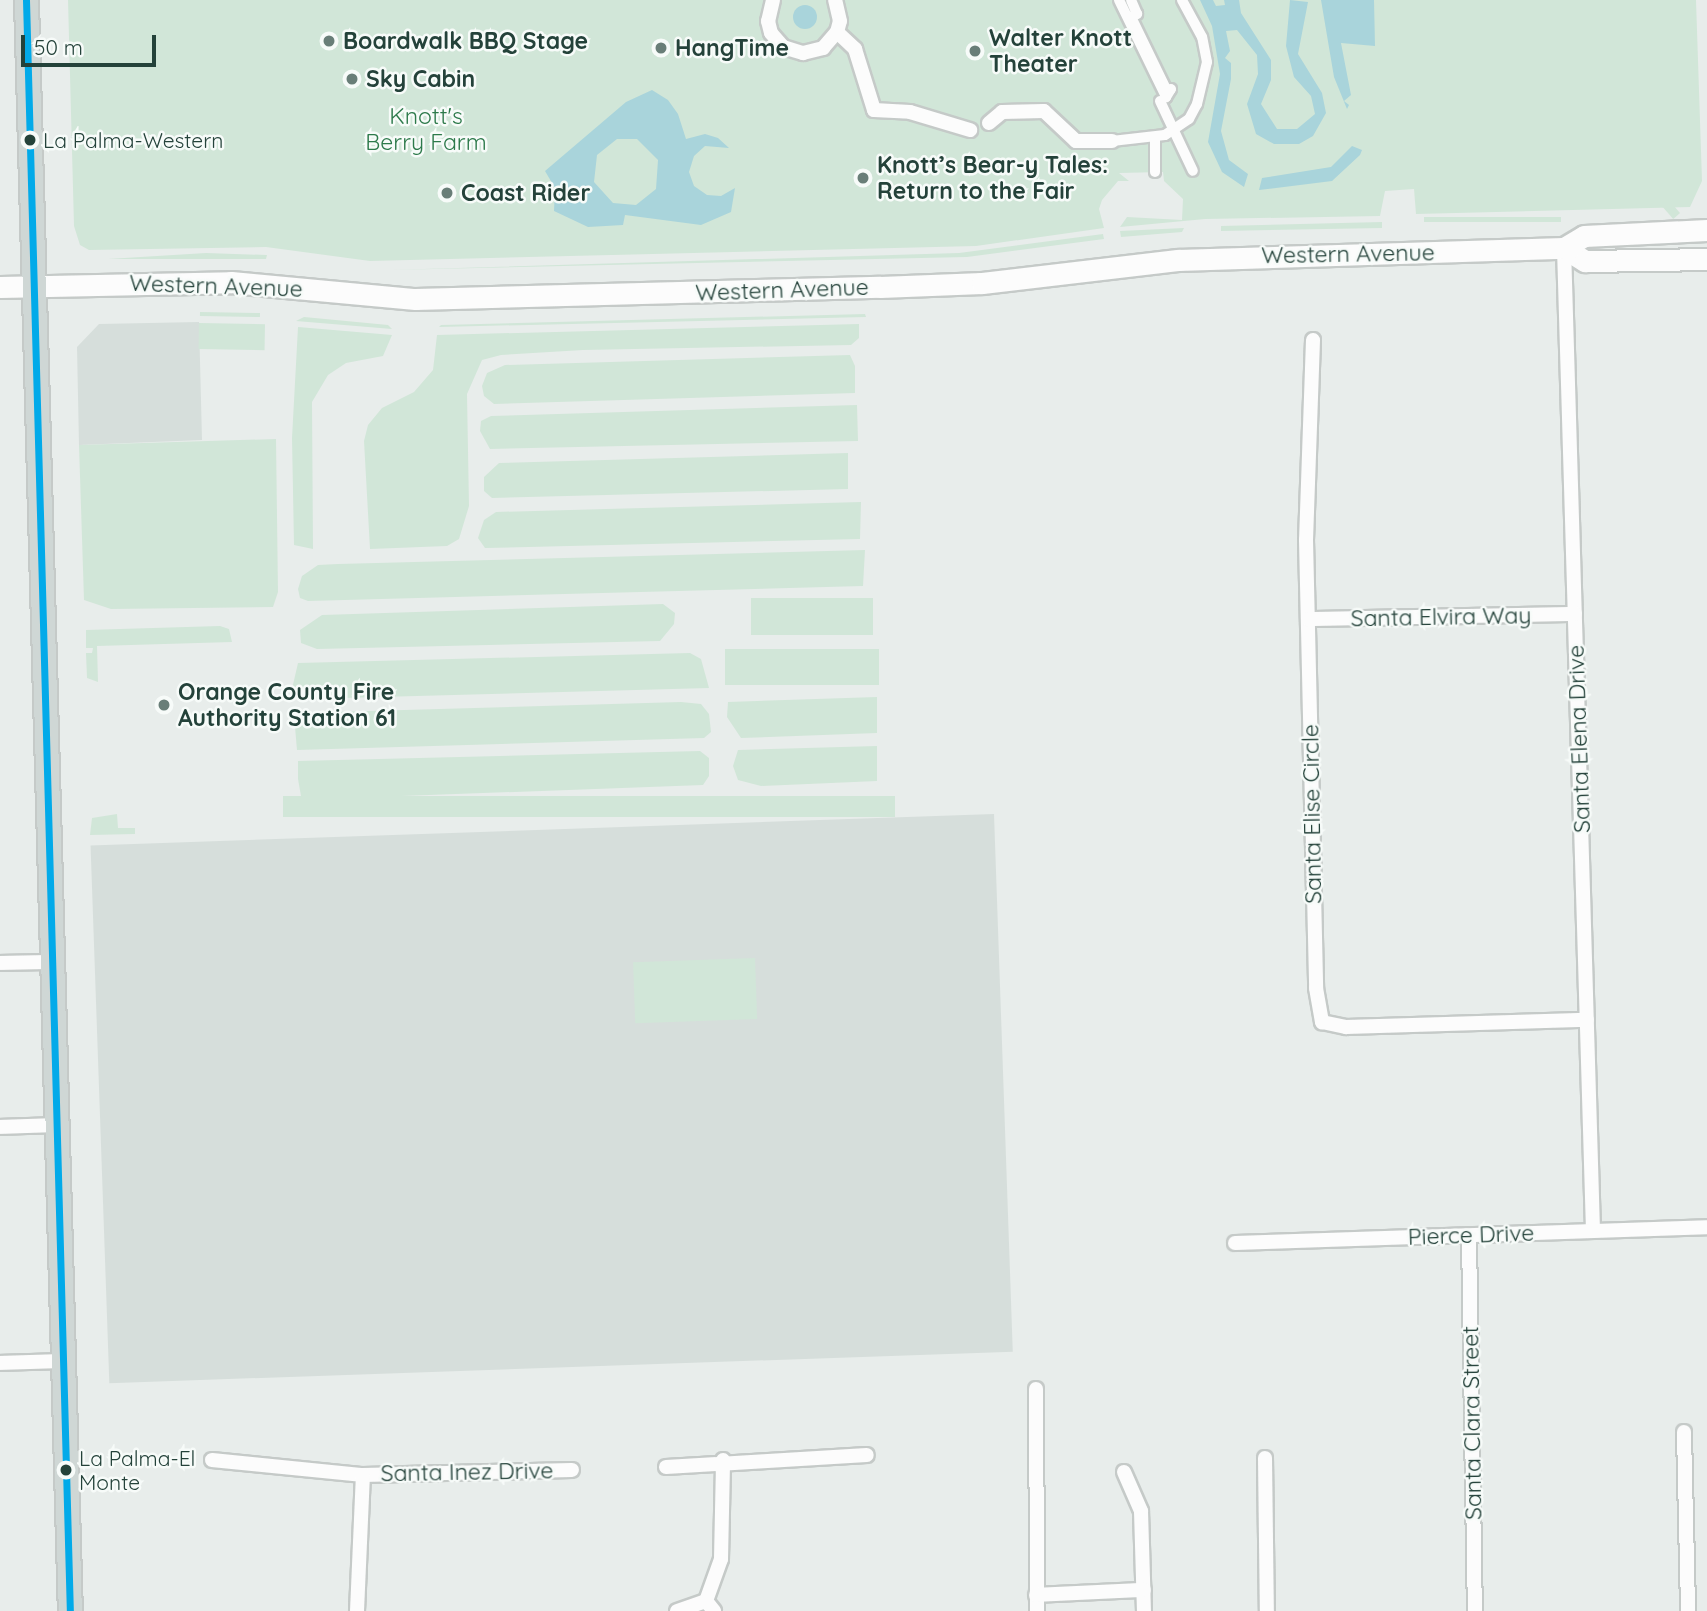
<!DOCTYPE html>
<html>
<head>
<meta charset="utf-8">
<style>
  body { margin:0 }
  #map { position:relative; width:1707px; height:1611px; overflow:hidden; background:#e8edeb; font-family:Quicksand,sans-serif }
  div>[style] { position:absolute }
  .built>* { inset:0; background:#d6dedb; transform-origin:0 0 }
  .green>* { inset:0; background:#d1e6d8; transform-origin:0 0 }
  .water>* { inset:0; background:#a9d4db }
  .round { border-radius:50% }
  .roads { filter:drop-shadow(2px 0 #c5cac8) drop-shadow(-2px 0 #c5cac8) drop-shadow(0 2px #c5cac8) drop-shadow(0 -2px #c5cac8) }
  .pedestrian>* { height:10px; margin:-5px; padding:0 5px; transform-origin:5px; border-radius:5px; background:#fcfcfc }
  .minor>* { height:14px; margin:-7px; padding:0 7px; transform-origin:7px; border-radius:7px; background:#fcfcfc }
  .secondary>* { height:21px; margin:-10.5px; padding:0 10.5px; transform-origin:10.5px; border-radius:10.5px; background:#fcfcfc }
  .primary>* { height:23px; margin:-11.5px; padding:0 11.5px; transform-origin:11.5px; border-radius:11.5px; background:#cfd7d5 }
  .bus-1>* { height:7px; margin:-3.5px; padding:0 3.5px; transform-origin:3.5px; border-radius:3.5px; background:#02aae9 }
  .dots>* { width:19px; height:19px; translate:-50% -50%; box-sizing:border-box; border:4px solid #f7fbf9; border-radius:50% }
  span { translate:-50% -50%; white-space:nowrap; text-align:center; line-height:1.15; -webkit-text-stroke:5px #f7fbf9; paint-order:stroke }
  .bus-label { font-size:21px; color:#24423a }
  .left { translate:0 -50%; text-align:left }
  .poi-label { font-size:23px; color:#24423a; font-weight:700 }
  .park-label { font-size:23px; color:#2d7a4b }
  .street-label { font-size:23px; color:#24423a }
  .scale { position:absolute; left:21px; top:35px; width:135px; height:32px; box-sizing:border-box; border:4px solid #24423a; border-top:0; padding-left:9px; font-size:21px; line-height:24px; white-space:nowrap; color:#24423a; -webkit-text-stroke:5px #f7fbf9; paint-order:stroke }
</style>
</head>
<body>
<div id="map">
  <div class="built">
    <div style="clip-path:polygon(199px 322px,202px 440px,79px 445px,77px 347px,99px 324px)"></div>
    <div style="left:994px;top:814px;width:538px;height:904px;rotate:88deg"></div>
  </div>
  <div class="green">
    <div style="clip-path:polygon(68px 0,1696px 0,1702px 181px,1690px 207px,1416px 214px,1414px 189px,1385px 191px,1380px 216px,1205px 219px,1120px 227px,1127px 217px,1182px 220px,1183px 199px,1164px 181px,1163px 172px,1119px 173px,1129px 181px,1118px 181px,1102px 200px,1099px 209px,1104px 228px,976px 246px,370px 261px,266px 247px,89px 250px,80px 245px,74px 226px)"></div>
    <div style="left:1680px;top:213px;width:9px;height:87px;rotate:139deg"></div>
    <div style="left:1561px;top:217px;width:5px;height:137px;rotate:90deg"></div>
    <div style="clip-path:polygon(1382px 222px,1382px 228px,1221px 231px,1221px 226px)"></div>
    <div style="clip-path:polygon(1184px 228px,1182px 232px,1121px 237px,1120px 231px)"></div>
    <div style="clip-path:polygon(1103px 234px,1104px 239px,967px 257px,389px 270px,959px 253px)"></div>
    <div style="clip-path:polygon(206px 253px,267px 255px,266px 259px,108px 259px)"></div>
    <div style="left:200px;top:312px;width:60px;height:4px;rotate:1deg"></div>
    <div style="clip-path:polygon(865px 314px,866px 317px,439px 327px,441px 325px)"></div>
    <div style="clip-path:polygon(304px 317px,388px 325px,392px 329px,296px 321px)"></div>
    <div style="left:199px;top:323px;width:66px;height:26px;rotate:1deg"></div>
    <div style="clip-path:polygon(859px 324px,859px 338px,851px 345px,583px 350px,501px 355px,482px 360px,467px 394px,469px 506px,459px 539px,447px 546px,370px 549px,364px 441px,368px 425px,382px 408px,414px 392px,433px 370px,437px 335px)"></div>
    <div style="clip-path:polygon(298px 327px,392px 335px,383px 356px,346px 363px,328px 375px,312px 402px,313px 549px,294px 545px,292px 438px)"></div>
    <div style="clip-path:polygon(850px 355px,855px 366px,855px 393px,494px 404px,484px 396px,482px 386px,487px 373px,505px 365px)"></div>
    <div style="clip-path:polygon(857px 405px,858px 441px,490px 449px,480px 431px,481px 421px,491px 416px)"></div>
    <div style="clip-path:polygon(276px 439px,278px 592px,273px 607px,111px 609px,84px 600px,79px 445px)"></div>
    <div style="clip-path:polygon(848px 453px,848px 489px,492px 498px,484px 491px,484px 477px,499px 463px)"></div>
    <div style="clip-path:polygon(861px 502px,860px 539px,485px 548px,478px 538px,484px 520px,496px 512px)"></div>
    <div style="clip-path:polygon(865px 550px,863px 586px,308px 601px,300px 598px,298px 589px,302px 576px,318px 565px,338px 564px)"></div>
    <div style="left:873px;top:598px;width:37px;height:122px;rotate:90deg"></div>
    <div style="clip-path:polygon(663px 604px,675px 613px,674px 624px,660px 641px,317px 649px,301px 643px,300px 630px,322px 615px)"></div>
    <div style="clip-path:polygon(220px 626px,229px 629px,232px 642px,97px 646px,98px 682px,87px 678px,86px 653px,92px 653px,93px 648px,86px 648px,86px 630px)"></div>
    <div style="left:879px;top:649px;width:36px;height:154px;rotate:90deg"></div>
    <div style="clip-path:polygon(690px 653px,701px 659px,709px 688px,305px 699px,297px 699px,292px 689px,298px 663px)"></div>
    <div style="clip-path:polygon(877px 697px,877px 733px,741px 738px,727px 717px,728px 702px)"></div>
    <div style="clip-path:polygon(681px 702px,701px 704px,709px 714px,711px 732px,704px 738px,297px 750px,295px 727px,298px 713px)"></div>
    <div style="clip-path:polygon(877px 746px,877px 781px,761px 786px,738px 780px,733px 766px,738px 750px)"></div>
    <div style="clip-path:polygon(700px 751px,709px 758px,709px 776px,703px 785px,320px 799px,301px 796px,298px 779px,298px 761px)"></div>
    <div style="left:895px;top:796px;width:21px;height:612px;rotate:90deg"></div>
    <div style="clip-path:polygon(117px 814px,118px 828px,135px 828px,135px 834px,90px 835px,92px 818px)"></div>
    <div style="left:755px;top:958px;width:61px;height:122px;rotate:88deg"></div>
  </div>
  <div class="water">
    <div style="clip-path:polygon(1200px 0,1213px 0,1216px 6px,1225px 5px,1224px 0,1239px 0,1241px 13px,1271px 60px,1271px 80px,1261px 104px,1277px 129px,1297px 129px,1315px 114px,1311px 96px,1294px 77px,1286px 46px,1290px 0,1308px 2px,1298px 54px,1322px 93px,1326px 113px,1313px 136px,1299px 144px,1274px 144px,1256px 134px,1247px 104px,1258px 74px,1257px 55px,1237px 30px,1226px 31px,1230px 51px,1225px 58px,1231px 63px,1231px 79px,1221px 131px,1229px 160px,1248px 174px,1244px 187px,1222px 172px,1208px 142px,1220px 74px,1212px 26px)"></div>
    <div style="clip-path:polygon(1321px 0,1374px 0,1375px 46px,1341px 43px,1351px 95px,1344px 101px,1349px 105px,1347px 109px,1334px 77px)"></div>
    <div class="round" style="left:793px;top:5px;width:24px;height:24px"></div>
    <div style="clip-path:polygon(evenodd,652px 90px,668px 100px,678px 114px,686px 139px,705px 134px,718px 138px,729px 148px,705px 146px,694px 156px,689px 172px,694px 186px,707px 195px,721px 196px,735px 188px,731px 212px,701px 225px,625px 215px,623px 225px,588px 227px,554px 211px,555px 188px,545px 171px,626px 102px,652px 90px,617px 139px,637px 139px,658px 160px,656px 189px,636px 205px,613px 203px,594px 182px,597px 155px,617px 139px)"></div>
    <div style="clip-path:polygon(1352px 146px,1362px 150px,1360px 155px,1332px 181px,1259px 190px,1262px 178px,1331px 167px)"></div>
  </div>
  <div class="roads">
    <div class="pedestrian">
      <div style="left:1119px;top:0;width:108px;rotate:64.1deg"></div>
      <div style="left:1166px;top:97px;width:9px;rotate:-58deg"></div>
      <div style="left:1171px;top:89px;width:4px;rotate:153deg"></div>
      <div style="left:1167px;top:91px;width:82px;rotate:-115.9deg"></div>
      <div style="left:1131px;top:17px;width:7px;rotate:-27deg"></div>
      <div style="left:1137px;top:14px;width:15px;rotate:-113deg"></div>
      <div style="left:1160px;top:101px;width:77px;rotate:64.8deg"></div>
      <div style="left:1155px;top:139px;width:33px;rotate:90deg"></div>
      <div style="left:1112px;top:141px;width:53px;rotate:-6.5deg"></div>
      <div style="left:1165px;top:135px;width:29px;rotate:-34deg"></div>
      <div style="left:1189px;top:119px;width:17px;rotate:-62deg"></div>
      <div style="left:1197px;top:104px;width:43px;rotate:-76.6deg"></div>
      <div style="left:1207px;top:62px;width:25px;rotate:-101deg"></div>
      <div style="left:1202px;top:37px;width:42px;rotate:-118.4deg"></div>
    </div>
    <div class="minor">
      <div style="left:773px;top:0;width:22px;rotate:103deg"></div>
      <div style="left:768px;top:21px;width:12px;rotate:76deg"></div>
      <div style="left:771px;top:33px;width:18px;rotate:49deg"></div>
      <div style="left:783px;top:47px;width:21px;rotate:17deg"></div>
      <div style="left:803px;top:53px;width:21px;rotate:-14deg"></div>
      <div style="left:823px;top:48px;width:21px;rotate:-49deg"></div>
      <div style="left:837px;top:32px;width:11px;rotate:-75deg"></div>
      <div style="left:840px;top:21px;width:22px;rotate:-103deg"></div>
      <div style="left:837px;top:32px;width:25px;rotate:43deg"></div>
      <div style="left:855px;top:49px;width:64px;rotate:72.7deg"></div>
      <div style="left:874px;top:110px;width:36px;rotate:3deg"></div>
      <div style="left:910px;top:112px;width:63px;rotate:16.7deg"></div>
      <div style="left:989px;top:123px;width:17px;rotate:-40deg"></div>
      <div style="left:1002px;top:112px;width:42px;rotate:-1.4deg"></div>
      <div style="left:1044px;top:111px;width:44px;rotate:43.2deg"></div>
      <div style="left:1076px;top:141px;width:36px"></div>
      <div style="left:1564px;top:248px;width:982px;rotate:88.31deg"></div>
      <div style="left:1313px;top:340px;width:200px;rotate:92deg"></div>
      <div style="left:1306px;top:540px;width:448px;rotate:88.7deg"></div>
      <div style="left:1316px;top:988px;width:35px;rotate:80deg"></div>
      <div style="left:1322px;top:1022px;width:25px;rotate:12deg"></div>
      <div style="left:1346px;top:1027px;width:241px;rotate:-1.7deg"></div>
      <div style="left:1308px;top:619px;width:267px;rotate:-1.1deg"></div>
      <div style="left:0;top:963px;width:53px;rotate:-1.1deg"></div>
      <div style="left:0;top:1127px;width:57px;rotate:-2deg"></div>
      <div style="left:1469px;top:1236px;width:375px;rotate:89.1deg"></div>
      <div style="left:1235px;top:1243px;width:472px;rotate:-1.9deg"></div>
      <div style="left:0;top:1363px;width:63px;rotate:-1.8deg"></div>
      <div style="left:1036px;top:1389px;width:222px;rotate:89.7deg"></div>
      <div style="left:1684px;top:1432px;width:179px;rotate:88.7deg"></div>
      <div style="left:1265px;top:1458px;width:153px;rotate:89.3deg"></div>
      <div style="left:212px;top:1460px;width:152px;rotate:5.7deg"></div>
      <div style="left:363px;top:1475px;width:209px;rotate:-1.4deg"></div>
      <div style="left:666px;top:1467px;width:201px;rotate:-3.4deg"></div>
      <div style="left:1124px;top:1472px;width:43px;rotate:66.4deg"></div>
      <div style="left:1141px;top:1511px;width:100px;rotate:88.3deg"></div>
      <div style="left:1036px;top:1595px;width:108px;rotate:-2.7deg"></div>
      <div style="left:706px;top:1601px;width:45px;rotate:-70.3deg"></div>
      <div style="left:721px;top:1559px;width:99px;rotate:-88.8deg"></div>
      <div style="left:357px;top:1611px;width:136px;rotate:-87.5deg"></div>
      <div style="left:677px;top:1611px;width:31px;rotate:-19deg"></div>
      <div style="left:706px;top:1601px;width:13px;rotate:51deg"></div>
    </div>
    <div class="secondary">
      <div style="left:1564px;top:248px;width:25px;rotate:32deg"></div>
      <div style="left:1585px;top:261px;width:122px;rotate:-0.9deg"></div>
      <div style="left:0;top:287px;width:231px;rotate:-1.2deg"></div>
      <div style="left:231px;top:282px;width:185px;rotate:5.3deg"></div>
      <div style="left:415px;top:299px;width:465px;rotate:-1.5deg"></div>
      <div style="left:880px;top:287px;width:102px;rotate:-2.2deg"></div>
      <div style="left:982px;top:283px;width:197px;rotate:-6.7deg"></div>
      <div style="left:1178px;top:260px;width:386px;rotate:-1.8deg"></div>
      <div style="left:1564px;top:248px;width:23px;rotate:-31deg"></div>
      <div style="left:1584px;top:236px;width:123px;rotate:-2.8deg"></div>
    </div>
    <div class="primary">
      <div style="left:26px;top:0;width:1612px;rotate:88.44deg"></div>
    </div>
  </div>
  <div class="bus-1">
    <div style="left:26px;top:0;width:1612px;rotate:88.44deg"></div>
  </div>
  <div class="dots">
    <div style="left:329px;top:41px;background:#697e78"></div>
    <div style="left:661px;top:48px;background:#697e78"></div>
    <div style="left:975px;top:51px;background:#697e78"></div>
    <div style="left:352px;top:79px;background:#697e78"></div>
    <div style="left:30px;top:140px;background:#24423a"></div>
    <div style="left:863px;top:178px;background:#697e78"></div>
    <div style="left:447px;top:193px;background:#697e78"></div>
    <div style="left:164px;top:705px;background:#697e78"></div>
    <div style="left:66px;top:1470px;background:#24423a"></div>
  </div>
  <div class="bus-label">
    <span class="left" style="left:43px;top:140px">La Palma-Western</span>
    <span class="left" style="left:79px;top:1470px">La Palma-El<br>Monte</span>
  </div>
  <div class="poi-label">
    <span class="left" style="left:989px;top:51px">Walter Knott<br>Theater</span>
    <span class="left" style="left:343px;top:41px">Boardwalk BBQ Stage</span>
    <span class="left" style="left:675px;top:48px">HangTime</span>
    <span class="left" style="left:366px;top:79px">Sky Cabin</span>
    <span class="left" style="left:877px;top:178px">Knott’s Bear-y Tales:<br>Return to the Fair</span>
    <span class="left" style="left:461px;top:193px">Coast Rider</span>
    <span class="left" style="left:178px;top:705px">Orange County Fire<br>Authority Station 61</span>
  </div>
  <div class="park-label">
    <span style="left:426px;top:129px">Knott's<br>Berry Farm</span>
  </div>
  <div class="street-label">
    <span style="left:1348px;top:254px;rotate:-1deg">Western Avenue</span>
    <span style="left:216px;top:286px;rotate:2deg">Western Avenue</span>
    <span style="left:782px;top:290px;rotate:-2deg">Western Avenue</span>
    <span style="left:1441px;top:617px;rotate:-1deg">Santa Elvira Way</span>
    <span style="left:1579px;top:739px;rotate:-92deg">Santa Elena Drive</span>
    <span style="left:1312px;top:814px;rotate:-91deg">Santa Elise Circle</span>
    <span style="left:1471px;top:1235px;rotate:-2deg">Pierce Drive</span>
    <span style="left:1472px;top:1423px;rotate:-91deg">Santa Clara Street</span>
    <span style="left:467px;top:1472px;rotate:-1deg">Santa Inez Drive</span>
  </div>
  <div class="scale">50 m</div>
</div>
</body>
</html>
